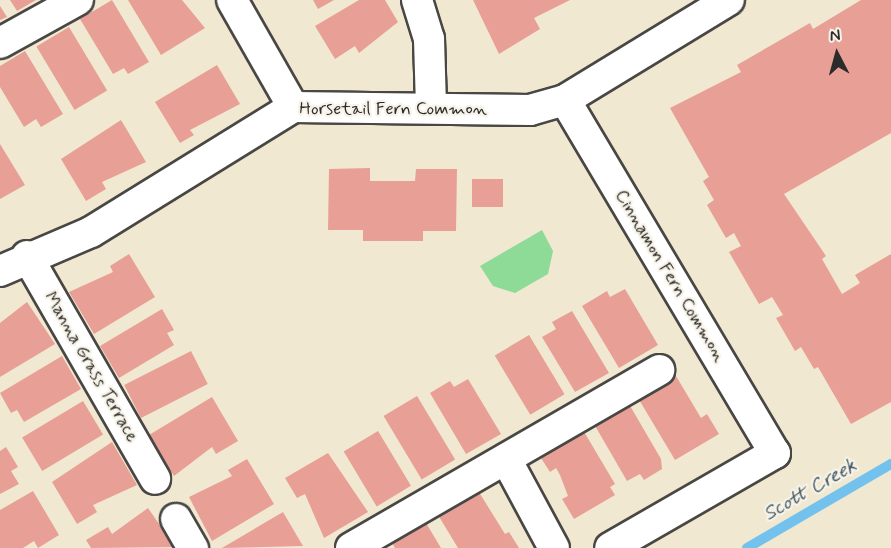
<!DOCTYPE html>
<html>
<head>
<meta charset="utf-8">
<style>
  body { margin:0 }
  #map { position:relative; width:891px; height:548px; overflow:hidden; background:#f1e8d1; font-family:Mynerve,sans-serif }
  div>[style] { position:absolute }
  .green>* { inset:0; background:#8eda97 }
  .stream>* { height:10px; margin:-5px; padding:0 5px; transform-origin:5px; border-radius:5px; background:#73c2ed }
  .building>* { inset:0; background:#e89f96; transform-origin:0 0 }
  .roads { filter:drop-shadow(2px 0 #494744) drop-shadow(-2px 0 #494744) drop-shadow(0 2px #494744) drop-shadow(0 -2px #494744) }
  .minor>* { height:30px; margin:-15px; padding:0 15px; transform-origin:15px; border-radius:15px; background:#fff }
  span { translate:-50% -50%; white-space:nowrap; text-align:center; line-height:1.15; -webkit-text-stroke:4.5px #f7f3e8; paint-order:stroke }
  .street-label { font-size:18px; color:#2b2b2b }
  .water-label { font-size:20px; color:#415865; font-style:italic }
  .north { position:absolute; left:807px; top:24px; width:60px; height:60px; -webkit-text-stroke:4px #f7f3e8; paint-order:stroke; rotate:354deg; font-size:16px; font-weight:700; line-height:24px; text-align:center; color:#2b2b2b }
  .north::after { content:''; display:block; margin:auto; width:21px; height:27px; background:#2b2b2b; clip-path:polygon(50% 0,100% 100%,50% 72%,0 100%) }
</style>
</head>
<body>
<div id="map">
  <div class="green">
    <div style="clip-path:polygon(542px 230px,553px 251px,548px 274px,515px 293px,493px 286px,480px 266px)"></div>
  </div>
  <div class="stream">
    <div style="left:747px;top:548px;width:167px;rotate:-30.3deg"></div>
  </div>
  <div class="building">
    <div style="clip-path:polygon(10px 0,36px 0,17px 11px)"></div>
    <div style="clip-path:polygon(112px 0,149px 62px,128px 74px,124px 68px,113px 74px,80px 19px)"></div>
    <div style="clip-path:polygon(128px 0,182px 0,205px 28px,161px 55px)"></div>
    <div style="clip-path:polygon(313px 0,334px 0,318px 9px)"></div>
    <div style="clip-path:polygon(359px 0,385px 0,398px 22px,359px 53px,355px 46px,335px 59px,315px 26px)"></div>
    <div style="clip-path:polygon(473px 0,570px 0,534px 18px,540px 29px,499px 54px)"></div>
    <div style="clip-path:polygon(861px 0,891px 0,891px 133px,784px 194px,826px 256px,822px 259px,842px 294px,860px 283px,855px 275px,891px 254px,891px 402px,851px 424px,818px 367px,814px 369px,801px 347px,795px 351px,776px 318px,783px 315px,772px 297px,759px 304px,729px 252px,741px 246px,734px 233px,726px 238px,707px 205px,714px 200px,703px 181px,709px 177px,670px 108px,741px 72px,737px 65px,810px 23px,813px 29px)"></div>
    <div style="clip-path:polygon(0 6px,7px 17px,0 20px)"></div>
    <div style="left:69px;top:27px;width:74px;height:38px;rotate:59deg"></div>
    <div style="clip-path:polygon(25px 51px,63px 114px,41px 127px,36px 119px,24px 127px,0 87px,0 66px)"></div>
    <div style="clip-path:polygon(217px 65px,240px 104px,190px 130px,194px 135px,180px 143px,155px 102px)"></div>
    <div style="clip-path:polygon(121px 120px,146px 162px,102px 182px,106px 189px,86px 201px,61px 159px)"></div>
    <div style="clip-path:polygon(0 144px,25px 185px,0 199px)"></div>
    <div style="clip-path:polygon(370px 168px,370px 181px,415px 181px,416px 169px,457px 169px,456px 231px,423px 231px,423px 241px,363px 241px,363px 230px,328px 230px,329px 169px)"></div>
    <div style="left:472px;top:179px;width:31px;height:28px"></div>
    <div style="clip-path:polygon(129px 254px,155px 297px,94px 334px,69px 292px,113px 272px,110px 266px)"></div>
    <div style="clip-path:polygon(625px 289px,658px 345px,619px 368px,582px 306px,607px 291px,610px 297px)"></div>
    <div style="clip-path:polygon(27px 302px,55px 344px,0 377px,0 323px)"></div>
    <div style="clip-path:polygon(162px 309px,174px 330px,167px 333px,174px 345px,119px 378px,100px 346px)"></div>
    <div style="clip-path:polygon(572px 311px,609px 373px,575px 392px,542px 337px,556px 329px,552px 322px)"></div>
    <div style="left:529px;top:335px;width:69px;height:40px;rotate:59deg"></div>
    <div style="left:191px;top:351px;width:37px;height:75px;rotate:63deg"></div>
    <div style="clip-path:polygon(62px 356px,81px 389px,24px 422px,17px 410px,11px 413px,0 393px)"></div>
    <div style="clip-path:polygon(676px 376px,701px 418px,707px 414px,719px 434px,675px 460px,638px 398px)"></div>
    <div style="clip-path:polygon(468px 379px,501px 434px,466px 454px,430px 393px,450px 381px,454px 387px)"></div>
    <div style="left:417px;top:396px;width:74px;height:39px;rotate:59deg"></div>
    <div style="clip-path:polygon(212px 397px,238px 441px,216px 454px,212px 447px,174px 476px,149px 435px)"></div>
    <div style="left:83px;top:401px;width:39px;height:71px;rotate:59deg"></div>
    <div style="clip-path:polygon(629px 404px,661px 459px,662px 469px,644px 480px,640px 474px,627px 481px,594px 424px)"></div>
    <div style="clip-path:polygon(583px 430px,615px 484px,610px 487px,615px 495px,574px 519px,562px 499px,568px 496px,560px 475px,556px 468px,550px 472px,541px 458px)"></div>
    <div style="left:378px;top:431px;width:64px;height:40px;rotate:59deg"></div>
    <div style="clip-path:polygon(112px 442px,137px 485px,93px 505px,97px 512px,77px 524px,52px 482px)"></div>
    <div style="clip-path:polygon(6px 447px,18px 467px,11px 471px,19px 484px,0 494px,0 451px)"></div>
    <div style="clip-path:polygon(328px 453px,368px 512px,324px 538px,305px 494px,297px 498px,285px 478px)"></div>
    <div style="clip-path:polygon(247px 459px,274px 504px,212px 541px,189px 497px,232px 476px,228px 470px)"></div>
    <div style="clip-path:polygon(477px 489px,505px 534px,509px 532px,519px 548px,458px 548px,438px 515px)"></div>
    <div style="clip-path:polygon(33px 491px,59px 535px,38px 548px,34px 541px,23px 548px,0 548px,0 510px)"></div>
    <div style="clip-path:polygon(148px 508px,175px 547px,91px 548px,86px 540px,108px 527px,112px 534px)"></div>
    <div style="clip-path:polygon(283px 512px,303px 546px,222px 548px)"></div>
    <div style="clip-path:polygon(426px 523px,441px 548px,395px 548px,392px 543px)"></div>
  </div>
  <div class="roads">
    <div class="minor">
      <div style="left:232px;top:0;width:123px;rotate:60.3deg"></div>
      <div style="left:417px;top:0;width:41px;rotate:72.9deg"></div>
      <div style="left:429px;top:39px;width:68px;rotate:88.3deg"></div>
      <div style="left:0;top:43px;width:89px;rotate:-28.9deg"></div>
      <div style="left:565px;top:100px;width:411px;rotate:59.3deg"></div>
      <div style="left:775px;top:453px;width:190px;rotate:150.1deg"></div>
      <div style="left:27px;top:256px;width:257px;rotate:60.1deg"></div>
      <div style="left:0;top:271px;width:99px;rotate:-23.2deg"></div>
      <div style="left:91px;top:232px;width:238px;rotate:-31.7deg"></div>
      <div style="left:293px;top:107px;width:237px;rotate:0.7deg"></div>
      <div style="left:530px;top:110px;width:36px;rotate:-16deg"></div>
      <div style="left:565px;top:100px;width:192px;rotate:-31.4deg"></div>
      <div style="left:506px;top:459px;width:101px;rotate:61.7deg"></div>
      <div style="left:176px;top:519px;width:34px;rotate:60deg"></div>
      <div style="left:351px;top:548px;width:356px;rotate:-30deg"></div>
    </div>
  </div>
  <div class="street-label">
    <span style="left:393px;top:109px">Horsetail Fern Common</span>
    <span style="left:670px;top:276px;rotate:59deg">Cinnamon Fern Common</span>
    <span style="left:91px;top:367px;rotate:60deg">Manna Grass Terrace</span>
  </div>
  <div class="water-label">
    <span style="left:810px;top:490px;rotate:-30deg">Scott Creek</span>
  </div>
  <div class="north">N</div>
</div>
</body>
</html>
